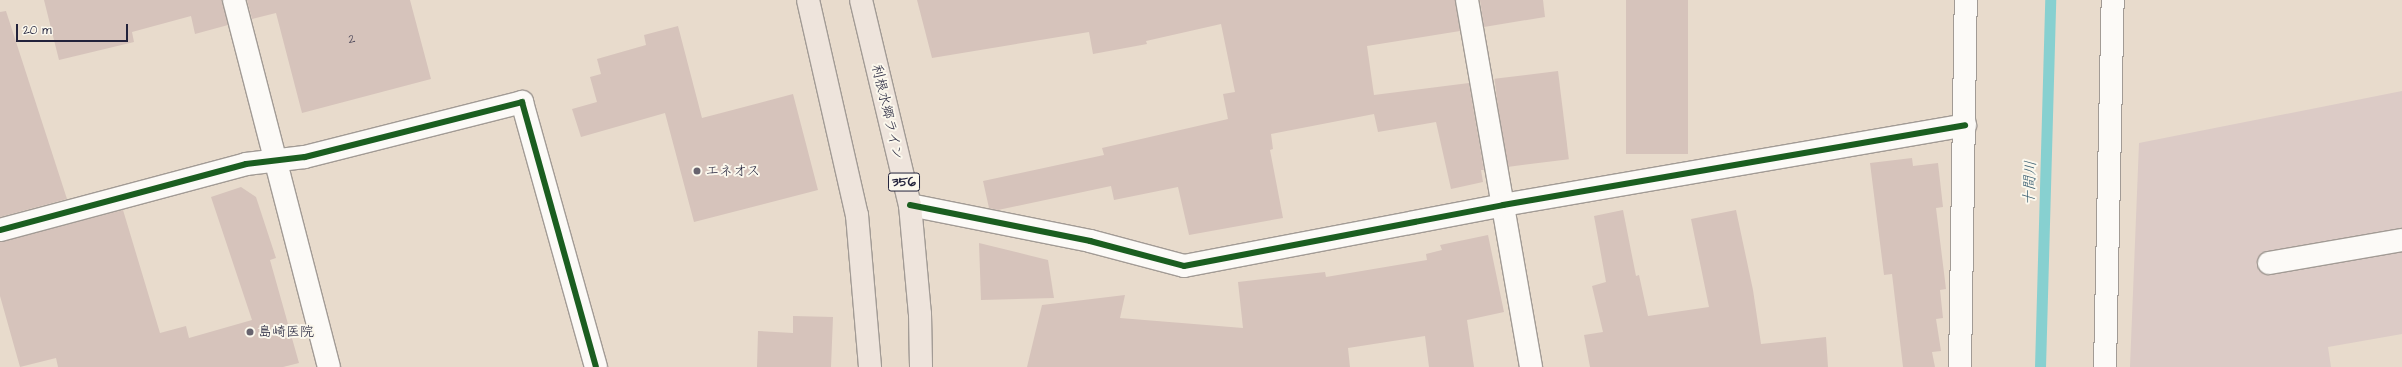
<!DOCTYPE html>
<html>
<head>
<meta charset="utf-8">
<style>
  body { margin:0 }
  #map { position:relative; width:2402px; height:367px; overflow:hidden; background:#e8dbcc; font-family:"Architects Daughter","Klee One",sans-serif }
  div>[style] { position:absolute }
  .industrial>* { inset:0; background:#dccbc6 }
  .stream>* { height:11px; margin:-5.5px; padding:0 5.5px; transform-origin:5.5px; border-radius:5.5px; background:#87d0d0 }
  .building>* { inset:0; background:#d6c3bb; transform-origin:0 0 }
  .roads { filter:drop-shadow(1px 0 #a29b95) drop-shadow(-1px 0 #a29b95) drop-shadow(0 1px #a29b95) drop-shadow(0 -1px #a29b95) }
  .minor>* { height:22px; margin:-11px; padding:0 11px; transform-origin:11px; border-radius:11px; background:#fcfaf7 }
  .highway>* { height:22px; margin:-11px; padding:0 11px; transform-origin:11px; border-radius:11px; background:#eee4dc }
  .cycleway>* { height:6px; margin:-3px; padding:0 3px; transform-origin:3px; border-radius:3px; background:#1b5e20 }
  .dots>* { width:11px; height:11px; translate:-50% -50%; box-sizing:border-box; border:2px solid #fbf7ec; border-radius:50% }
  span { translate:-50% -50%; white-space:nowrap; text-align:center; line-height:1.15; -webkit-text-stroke:4px #fbf7ec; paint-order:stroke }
  .number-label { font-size:12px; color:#514c5c }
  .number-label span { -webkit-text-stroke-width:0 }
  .shield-label span { padding:1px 3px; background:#fbf7ec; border:1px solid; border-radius:3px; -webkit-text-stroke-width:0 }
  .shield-label { font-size:13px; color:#22223b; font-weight:700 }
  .street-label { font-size:14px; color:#22223b }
  .poi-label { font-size:14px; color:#22223b }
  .left { translate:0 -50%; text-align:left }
  .water-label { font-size:15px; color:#375d70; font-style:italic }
  .scale { position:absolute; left:16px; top:24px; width:112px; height:18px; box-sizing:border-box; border:2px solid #22223b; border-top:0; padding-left:5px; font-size:12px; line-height:14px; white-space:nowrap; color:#22223b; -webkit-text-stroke:3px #fbf7ec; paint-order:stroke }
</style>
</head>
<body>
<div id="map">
  <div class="industrial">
    <div style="clip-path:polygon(2402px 91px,2402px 334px,2328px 347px,2331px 367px,2130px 367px,2139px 143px)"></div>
  </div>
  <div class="stream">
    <div style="left:2040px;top:367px;width:367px;rotate:-88.4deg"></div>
  </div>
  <div class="building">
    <div style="clip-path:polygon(44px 0,222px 0,228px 25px,195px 34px,191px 16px,132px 32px,134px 42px,59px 60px)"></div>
    <div style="clip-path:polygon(247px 0,410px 0,431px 79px,302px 113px,276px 13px,252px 19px)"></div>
    <div style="clip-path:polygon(917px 0,1455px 0,1460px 31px,1367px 46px,1374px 95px,1469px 83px,1484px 170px,1481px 170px,1483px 182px,1451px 189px,1436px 122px,1378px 132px,1374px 114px,1271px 134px,1273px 149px,1270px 150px,1283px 218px,1189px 235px,1178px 187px,1114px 200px,1111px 186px,998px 210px,989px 208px,983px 181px,1104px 155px,1102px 148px,1228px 119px,1223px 94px,1235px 92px,1221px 24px,1146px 41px,1147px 44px,1093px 54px,1089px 32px,932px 58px)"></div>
    <div style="clip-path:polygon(1480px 0,1543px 0,1545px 17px,1484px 27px)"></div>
    <div style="left:1626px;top:0;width:62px;height:154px"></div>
    <div style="clip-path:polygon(6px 11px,67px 199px,0 217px,0 12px)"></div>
    <div style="clip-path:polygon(678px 26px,702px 118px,793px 94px,818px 190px,694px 222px,665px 113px,581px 137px,572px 109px,597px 102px,590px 77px,601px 74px,597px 59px,646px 45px,644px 35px)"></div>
    <div style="left:1558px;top:71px;width:89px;height:64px;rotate:83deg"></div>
    <div style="clip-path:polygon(1912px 158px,1913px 166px,1938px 163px,1943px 207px,1936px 208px,1946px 289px,1940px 290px,1943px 318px,1936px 319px,1941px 351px,1932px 352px,1935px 367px,1903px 367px,1892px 274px,1884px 275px,1870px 163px)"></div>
    <div style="clip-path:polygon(241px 187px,256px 197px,276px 258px,270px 260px,299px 363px,283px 367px,58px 367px,56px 358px,20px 367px,0 296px,0 242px,123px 210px,160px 333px,186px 326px,189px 338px,252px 320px,211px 197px)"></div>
    <div style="clip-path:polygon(1623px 210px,1636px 276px,1639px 275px,1648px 316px,1709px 307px,1691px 219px,1736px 210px,1753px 290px,1761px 344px,1826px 337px,1828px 367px,1590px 367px,1584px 335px,1603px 332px,1592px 286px,1606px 282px,1594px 216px)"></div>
    <div style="clip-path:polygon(1488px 235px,1504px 312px,1467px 320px,1474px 367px,1429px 367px,1425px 336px,1348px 348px,1350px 367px,1027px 367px,1042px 305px,1125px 295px,1120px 318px,1243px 328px,1238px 282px,1325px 272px,1326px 277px,1427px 260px,1426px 254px,1442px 250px,1440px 245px)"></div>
    <div style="clip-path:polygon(979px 243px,1048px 260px,1054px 298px,981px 300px)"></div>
    <div style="clip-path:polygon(793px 316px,833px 317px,831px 367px,757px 367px,758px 331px,793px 333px)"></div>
  </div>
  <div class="roads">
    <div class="minor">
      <div style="left:234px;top:0;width:379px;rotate:75.5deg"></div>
      <div style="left:1467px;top:0;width:373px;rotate:80.1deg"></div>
      <div style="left:910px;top:205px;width:184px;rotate:11.3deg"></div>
      <div style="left:1090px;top:241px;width:97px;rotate:14.9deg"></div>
      <div style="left:1184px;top:266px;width:325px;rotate:-10.8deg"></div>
      <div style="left:1503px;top:205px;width:469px;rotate:-9.8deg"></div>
      <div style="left:0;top:230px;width:255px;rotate:-15deg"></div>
      <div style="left:246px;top:164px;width:59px;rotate:-6.8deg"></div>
      <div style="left:305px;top:157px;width:224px;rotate:-14.2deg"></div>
      <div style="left:522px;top:102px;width:275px;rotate:74.4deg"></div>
      <div style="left:2269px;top:263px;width:135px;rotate:-9.8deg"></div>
      <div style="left:1960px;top:367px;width:367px;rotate:-89.1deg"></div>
      <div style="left:2105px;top:367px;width:367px;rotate:-88.8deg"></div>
    </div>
    <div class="highway">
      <div style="left:808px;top:0;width:221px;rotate:77.2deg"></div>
      <div style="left:857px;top:215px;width:153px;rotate:85.1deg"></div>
      <div style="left:861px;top:0;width:211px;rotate:76.6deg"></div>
      <div style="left:910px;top:205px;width:109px;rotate:84.8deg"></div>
      <div style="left:920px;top:314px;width:53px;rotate:88.9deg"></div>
    </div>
  </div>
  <div class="cycleway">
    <div style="left:910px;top:205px;width:184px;rotate:11.3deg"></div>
    <div style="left:1090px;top:241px;width:97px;rotate:14.9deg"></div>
    <div style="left:1184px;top:266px;width:325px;rotate:-10.8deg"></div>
    <div style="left:1503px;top:205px;width:469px;rotate:-9.8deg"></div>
    <div style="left:0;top:230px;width:255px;rotate:-15deg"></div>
    <div style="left:246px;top:164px;width:59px;rotate:-6.8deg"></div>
    <div style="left:305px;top:157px;width:224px;rotate:-14.2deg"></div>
    <div style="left:522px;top:102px;width:275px;rotate:74.4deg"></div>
  </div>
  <div class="dots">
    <div style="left:697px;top:171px;background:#67636e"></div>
    <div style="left:250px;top:332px;background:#67636e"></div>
  </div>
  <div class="number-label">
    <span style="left:352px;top:40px">2</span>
  </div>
  <div class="shield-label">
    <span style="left:904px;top:182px">356</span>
  </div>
  <div class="street-label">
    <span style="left:887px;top:112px;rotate:77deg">利根水郷ライン</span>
  </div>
  <div class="poi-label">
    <span class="left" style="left:705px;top:171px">エネオス</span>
    <span class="left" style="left:258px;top:332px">島崎医院</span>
  </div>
  <div class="water-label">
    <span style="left:2030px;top:183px;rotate:-88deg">十間川</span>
  </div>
  <div class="scale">20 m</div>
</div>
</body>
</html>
